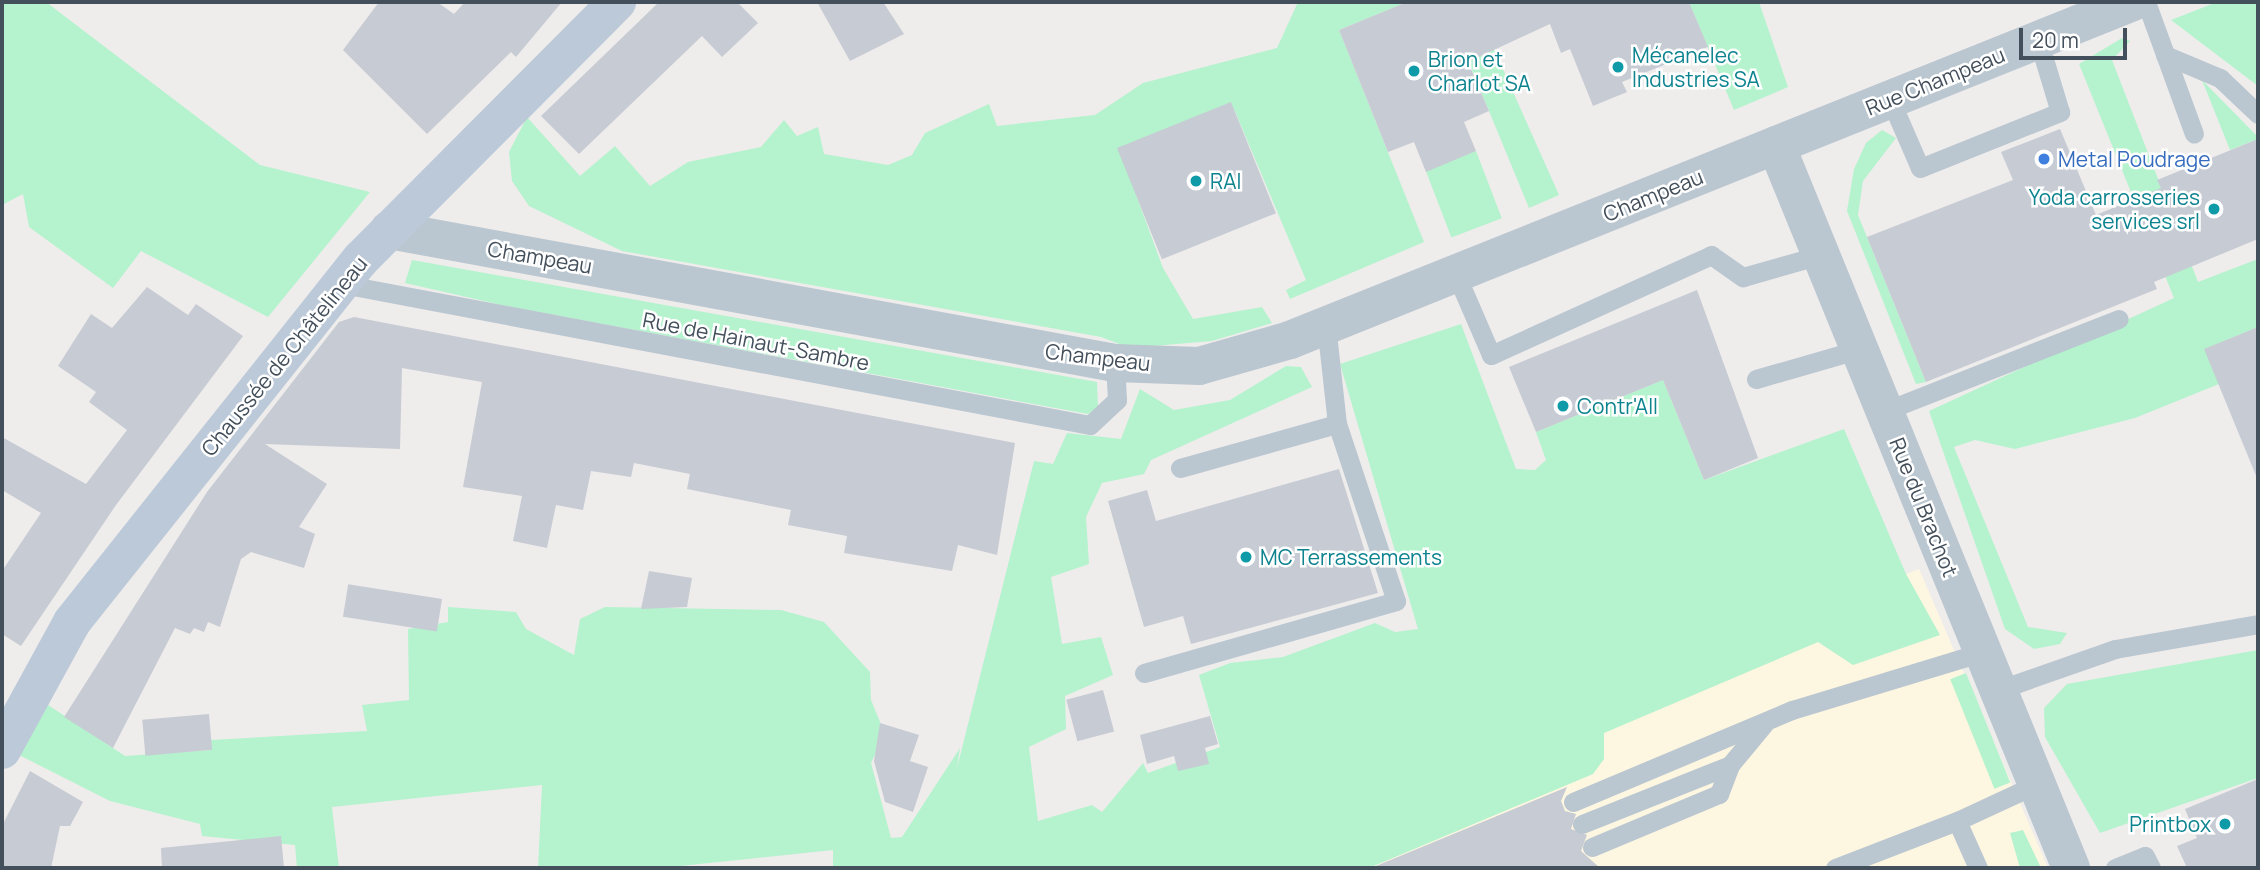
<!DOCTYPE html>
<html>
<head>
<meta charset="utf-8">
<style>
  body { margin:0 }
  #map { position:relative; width:2260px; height:870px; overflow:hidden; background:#efecec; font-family:Manrope,sans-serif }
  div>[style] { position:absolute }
  .commercial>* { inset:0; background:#fdf6e1 }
  .green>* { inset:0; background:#b4f3cd; transform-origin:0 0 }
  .building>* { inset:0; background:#c7cbd3; transform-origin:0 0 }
  .lane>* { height:19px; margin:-9.5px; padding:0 9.5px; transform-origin:9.5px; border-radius:9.5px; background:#bbc7d0 }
  .street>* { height:38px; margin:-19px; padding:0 19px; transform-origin:19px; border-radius:19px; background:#bbc7d0 }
  .secondary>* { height:38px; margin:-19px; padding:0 19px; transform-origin:19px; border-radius:19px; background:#bcc9d8 }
  .dots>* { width:19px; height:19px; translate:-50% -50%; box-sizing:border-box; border:4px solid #fff; border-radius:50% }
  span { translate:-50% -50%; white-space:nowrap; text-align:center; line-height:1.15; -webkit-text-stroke:5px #fff; paint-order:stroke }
  .culture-label { font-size:21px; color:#0d838f }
  .left { translate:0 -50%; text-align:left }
  .right { translate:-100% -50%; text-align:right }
  .street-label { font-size:21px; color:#434f5b }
  .shop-label { font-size:21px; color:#366cbe }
  .frame { position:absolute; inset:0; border:4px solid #434f5b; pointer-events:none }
  .scale { position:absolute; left:2019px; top:28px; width:108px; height:32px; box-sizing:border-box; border:4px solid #434f5b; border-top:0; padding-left:9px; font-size:21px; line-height:24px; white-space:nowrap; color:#434f5b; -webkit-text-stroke:5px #fff; paint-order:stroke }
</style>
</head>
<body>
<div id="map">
  <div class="commercial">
    <div style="clip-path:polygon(1919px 569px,2048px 868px,1149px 868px)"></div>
  </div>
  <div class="green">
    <div style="clip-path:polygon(2px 2px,46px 2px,260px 165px,370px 192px,268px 317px,141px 251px,113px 288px,29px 227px,23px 194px,2px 205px)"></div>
    <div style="clip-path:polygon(1298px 2px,1407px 2px,1339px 30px,1424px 242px,1290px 299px,1286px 290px,1306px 280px,1234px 109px,1121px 154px,1163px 268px,1193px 319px,1262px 307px,1272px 323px,1212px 341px,1130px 348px,1101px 337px,622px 251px,529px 206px,512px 181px,509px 152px,527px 117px,580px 176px,615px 146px,650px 186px,688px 162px,761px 147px,784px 120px,797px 136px,818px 127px,824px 154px,888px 165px,912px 155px,925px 133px,989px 104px,997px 126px,1095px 115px,1143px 83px,1277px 48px)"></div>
    <div style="clip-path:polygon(1444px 2px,1473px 2px,1559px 195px,1529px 208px)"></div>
    <div style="clip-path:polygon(1689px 2px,1759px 2px,1788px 87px,1734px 110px)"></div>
    <div style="clip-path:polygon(2217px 2px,2258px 2px,2258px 86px,2171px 20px)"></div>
    <div style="clip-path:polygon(2122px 38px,2130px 41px,2112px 60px,2198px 282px,2258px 259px,2258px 327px,2205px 349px,2219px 384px,2135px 418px,2015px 449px,1975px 440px,1954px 447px,2028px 627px,2067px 633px,2060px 644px,2034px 649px,2005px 629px,1929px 411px,2174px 298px,2079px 64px)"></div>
    <div style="clip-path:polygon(2202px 80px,2258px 137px,2258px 139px,2230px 150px)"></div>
    <div style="clip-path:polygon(1882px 130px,1896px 138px,1863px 181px,1858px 215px,1926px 382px,1916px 384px,1847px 211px,1854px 169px,1866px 143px)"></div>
    <div style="left:1476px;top:151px;width:72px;height:54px;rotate:69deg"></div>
    <div style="clip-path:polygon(412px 260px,1097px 382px,1098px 407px,1088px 414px,506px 306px,405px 283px)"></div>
    <div style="clip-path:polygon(1461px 324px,1516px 469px,1535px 470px,1546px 460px,1536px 432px,1663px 380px,1704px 480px,1844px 429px,1906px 574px,1940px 635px,1853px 665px,1818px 642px,1604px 733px,1604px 759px,1593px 774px,1369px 868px,833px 868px,833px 850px,661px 868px,538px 868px,542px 785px,332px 807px,339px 868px,297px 868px,295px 845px,202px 836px,200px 824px,110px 801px,19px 755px,45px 703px,125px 756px,211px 750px,211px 740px,367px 731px,362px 705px,409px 700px,408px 629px,448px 622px,448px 607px,516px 612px,526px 629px,574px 655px,580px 619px,605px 607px,781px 610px,824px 622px,870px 672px,871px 700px,885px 734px,871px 763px,891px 838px,902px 837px,960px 748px,957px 768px,1034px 461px,1053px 464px,1067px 433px,1121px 439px,1140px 389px,1174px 410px,1230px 400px,1286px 366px,1301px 367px,1312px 387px,1151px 460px,1144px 474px,1102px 483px,1086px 517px,1089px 564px,1051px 577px,1062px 644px,1101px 637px,1113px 675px,1065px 696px,1066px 729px,1029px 747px,1038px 821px,1092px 805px,1102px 812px,1143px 763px,1148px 773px,1220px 747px,1199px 675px,1230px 663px,1283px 657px,1375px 623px,1395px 632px,1418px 629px,1340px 364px)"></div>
    <div style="clip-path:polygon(2258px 650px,2258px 778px,2100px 833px,2045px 737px,2044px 708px,2067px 684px)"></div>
    <div style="left:1966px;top:673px;width:118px;height:17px;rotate:68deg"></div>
    <div style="clip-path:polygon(2023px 830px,2041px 868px,2020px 868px,2010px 833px)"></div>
  </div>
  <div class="building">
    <div style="clip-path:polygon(379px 2px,437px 2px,454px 14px,465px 2px,562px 2px,516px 57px,511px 52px,427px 134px,343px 50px)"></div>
    <div style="clip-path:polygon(659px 2px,737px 2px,758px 23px,722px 57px,702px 36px,579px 154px,541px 116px)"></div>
    <div style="clip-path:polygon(817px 2px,883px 2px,904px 34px,850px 61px)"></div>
    <div style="clip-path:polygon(1407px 2px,1689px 2px,1708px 47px,1622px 82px,1627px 92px,1593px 106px,1570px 49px,1561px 53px,1550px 24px,1468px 62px,1489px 111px,1464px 122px,1476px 151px,1426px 172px,1414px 142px,1388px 152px,1339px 30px)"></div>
    <div style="left:1231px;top:102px;width:120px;height:123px;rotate:68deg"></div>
    <div style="clip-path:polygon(2060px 129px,2096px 215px,2161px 188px,2157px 180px,2258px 139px,2258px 239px,2154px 282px,2157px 289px,1926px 382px,1867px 237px,2013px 180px,2001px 152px)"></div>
    <div style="clip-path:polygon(147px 287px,188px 315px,196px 304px,243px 336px,116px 505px,21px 646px,2px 634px,2px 571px,41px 513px,2px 490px,2px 437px,86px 484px,127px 430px,89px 402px,96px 392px,58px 366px,91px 314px,112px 328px)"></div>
    <div style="clip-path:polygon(1697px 290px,1758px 458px,1704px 480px,1663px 380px,1536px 432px,1509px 367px)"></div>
    <div style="clip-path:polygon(354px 317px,1015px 443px,997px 555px,958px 545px,952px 571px,844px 553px,847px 536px,788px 525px,791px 510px,687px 489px,690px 474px,634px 463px,631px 477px,591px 471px,583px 510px,556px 505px,547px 548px,513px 541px,522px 496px,463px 487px,482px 382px,402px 368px,400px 449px,265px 444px,327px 484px,299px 527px,315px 534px,304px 568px,251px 552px,241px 559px,220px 627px,208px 622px,204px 632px,194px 628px,190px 634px,175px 628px,113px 748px,64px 717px,207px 492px,339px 322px)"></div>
    <div style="clip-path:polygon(2258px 327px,2258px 478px,2257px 478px,2204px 349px)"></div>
    <div style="clip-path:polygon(1339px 469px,1378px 593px,1191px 644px,1183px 616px,1144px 627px,1108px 501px,1147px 490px,1156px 521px)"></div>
    <div style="clip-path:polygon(649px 571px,692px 578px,687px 607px,641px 609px)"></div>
    <div style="left:442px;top:599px;width:33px;height:95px;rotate:99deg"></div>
    <div style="left:1103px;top:690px;width:43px;height:38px;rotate:75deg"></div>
    <div style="left:209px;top:714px;width:36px;height:67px;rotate:85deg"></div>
    <div style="clip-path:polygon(1210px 716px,1218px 744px,1205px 748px,1209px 764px,1178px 771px,1174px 756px,1147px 764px,1140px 735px)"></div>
    <div style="clip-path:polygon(880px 723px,919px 735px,910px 761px,928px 767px,913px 812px,885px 802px,874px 761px)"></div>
    <div style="clip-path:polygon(30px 771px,83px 802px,70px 826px,60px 826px,51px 868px,2px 868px,2px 826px)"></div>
    <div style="clip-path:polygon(2258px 779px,2258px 868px,2187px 868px,2177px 846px,2197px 838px,2185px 809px)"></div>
    <div style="clip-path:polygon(1567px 787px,1561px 801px,1565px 811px,1576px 814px,1571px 829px,1587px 835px,1581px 851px,1600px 868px,1371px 868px)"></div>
    <div style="clip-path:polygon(281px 836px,284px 868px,162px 868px,161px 848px)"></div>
  </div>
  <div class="lane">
    <div style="left:2146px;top:2px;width:140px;rotate:70deg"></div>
    <div style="left:2165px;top:55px;width:60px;rotate:22.7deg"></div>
    <div style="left:2220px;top:78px;width:52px;rotate:43.5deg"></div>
    <div style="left:1890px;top:99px;width:75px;rotate:66.5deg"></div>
    <div style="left:1920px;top:168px;width:151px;rotate:-21.8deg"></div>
    <div style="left:2060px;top:112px;width:76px;rotate:-106.8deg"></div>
    <div style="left:1456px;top:274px;width:88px;rotate:66.6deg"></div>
    <div style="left:1491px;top:355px;width:242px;rotate:-24.4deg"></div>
    <div style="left:1711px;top:255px;width:39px;rotate:35deg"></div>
    <div style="left:1743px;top:277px;width:81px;rotate:-15.8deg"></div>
    <div style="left:342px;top:284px;width:761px;rotate:10.68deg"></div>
    <div style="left:1090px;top:425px;width:37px;rotate:-43deg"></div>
    <div style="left:1117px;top:400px;width:37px;rotate:-93deg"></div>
    <div style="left:1756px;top:379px;width:108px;rotate:-16.1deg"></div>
    <div style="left:1885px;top:411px;width:251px;rotate:-21.5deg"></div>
    <div style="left:1180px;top:468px;width:163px;rotate:-15.7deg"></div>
    <div style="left:1337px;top:424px;width:100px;rotate:-96.3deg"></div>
    <div style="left:1144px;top:673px;width:262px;rotate:-15.9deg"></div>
    <div style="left:1396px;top:601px;width:187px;rotate:-108.4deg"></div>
    <div style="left:1998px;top:690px;width:124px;rotate:-19.3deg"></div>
    <div style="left:2115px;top:649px;width:145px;rotate:-9.9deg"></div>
    <div style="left:1573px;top:802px;width:238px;rotate:-22.8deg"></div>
    <div style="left:1792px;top:710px;width:200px;rotate:-16.9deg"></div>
    <div style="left:1582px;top:824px;width:159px;rotate:-21.7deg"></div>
    <div style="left:1730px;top:765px;width:53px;rotate:-50.3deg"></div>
    <div style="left:1592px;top:847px;width:138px;rotate:-22.7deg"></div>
    <div style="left:1719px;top:794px;width:31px;rotate:-69deg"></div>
    <div style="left:1835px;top:868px;width:131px;rotate:-21.1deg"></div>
    <div style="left:1978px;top:868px;width:51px;rotate:-114.1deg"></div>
    <div style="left:1957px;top:821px;width:86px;rotate:-24.8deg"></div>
    <div style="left:2115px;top:868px;width:32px;rotate:-22deg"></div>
    <div style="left:2145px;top:856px;width:13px;rotate:63deg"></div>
  </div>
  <div class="street">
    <div style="left:1776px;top:145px;width:781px;rotate:67.8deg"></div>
    <div style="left:389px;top:230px;width:738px;rotate:10.38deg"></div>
    <div style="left:1115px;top:363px;width:84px;rotate:2deg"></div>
    <div style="left:1199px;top:366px;width:95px;rotate:-15.9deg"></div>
    <div style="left:1290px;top:340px;width:908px;rotate:-21.85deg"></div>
  </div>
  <div class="secondary">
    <div style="left:2px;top:750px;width:146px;rotate:-61.3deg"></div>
    <div style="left:72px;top:622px;width:464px;rotate:-51.5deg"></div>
    <div style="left:361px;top:259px;width:363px;rotate:-45.1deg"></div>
  </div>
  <div class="dots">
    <div style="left:1618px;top:67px;background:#0f9aa8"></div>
    <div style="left:1414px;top:71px;background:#0f9aa8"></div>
    <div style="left:2044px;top:159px;background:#3f7fe0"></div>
    <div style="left:1196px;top:181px;background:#0f9aa8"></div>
    <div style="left:2214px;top:209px;background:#0f9aa8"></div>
    <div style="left:1563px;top:406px;background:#0f9aa8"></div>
    <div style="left:1246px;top:557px;background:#0f9aa8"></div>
    <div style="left:2225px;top:824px;background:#0f9aa8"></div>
  </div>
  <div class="culture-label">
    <span class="left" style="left:1632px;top:67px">Mécanelec<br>Industries SA</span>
    <span class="left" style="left:1428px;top:71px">Brion et<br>Charlot SA</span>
    <span class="left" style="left:1210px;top:181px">RAI</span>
    <span class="right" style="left:2200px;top:209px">Yoda carrosseries<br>services srl</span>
    <span class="left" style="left:1577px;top:406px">Contr'All</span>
    <span class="left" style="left:1260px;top:557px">MC Terrassements</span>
    <span class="right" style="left:2211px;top:824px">Printbox</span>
  </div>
  <div class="street-label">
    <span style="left:1935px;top:81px;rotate:-22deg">Rue Champeau</span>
    <span style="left:1653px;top:195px;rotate:-22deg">Champeau</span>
    <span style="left:540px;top:257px;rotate:10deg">Champeau</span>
    <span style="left:756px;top:341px;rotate:11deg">Rue de Hainaut-Sambre</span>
    <span style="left:284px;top:356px;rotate:-51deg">Chaussée de Châtelineau</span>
    <span style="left:1098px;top:357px;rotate:7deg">Champeau</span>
    <span style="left:1924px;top:507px;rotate:68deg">Rue du Brachot</span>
  </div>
  <div class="shop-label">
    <span class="left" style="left:2058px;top:159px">Metal Poudrage</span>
  </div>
  <div class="frame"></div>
  <div class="scale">20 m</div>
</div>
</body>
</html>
